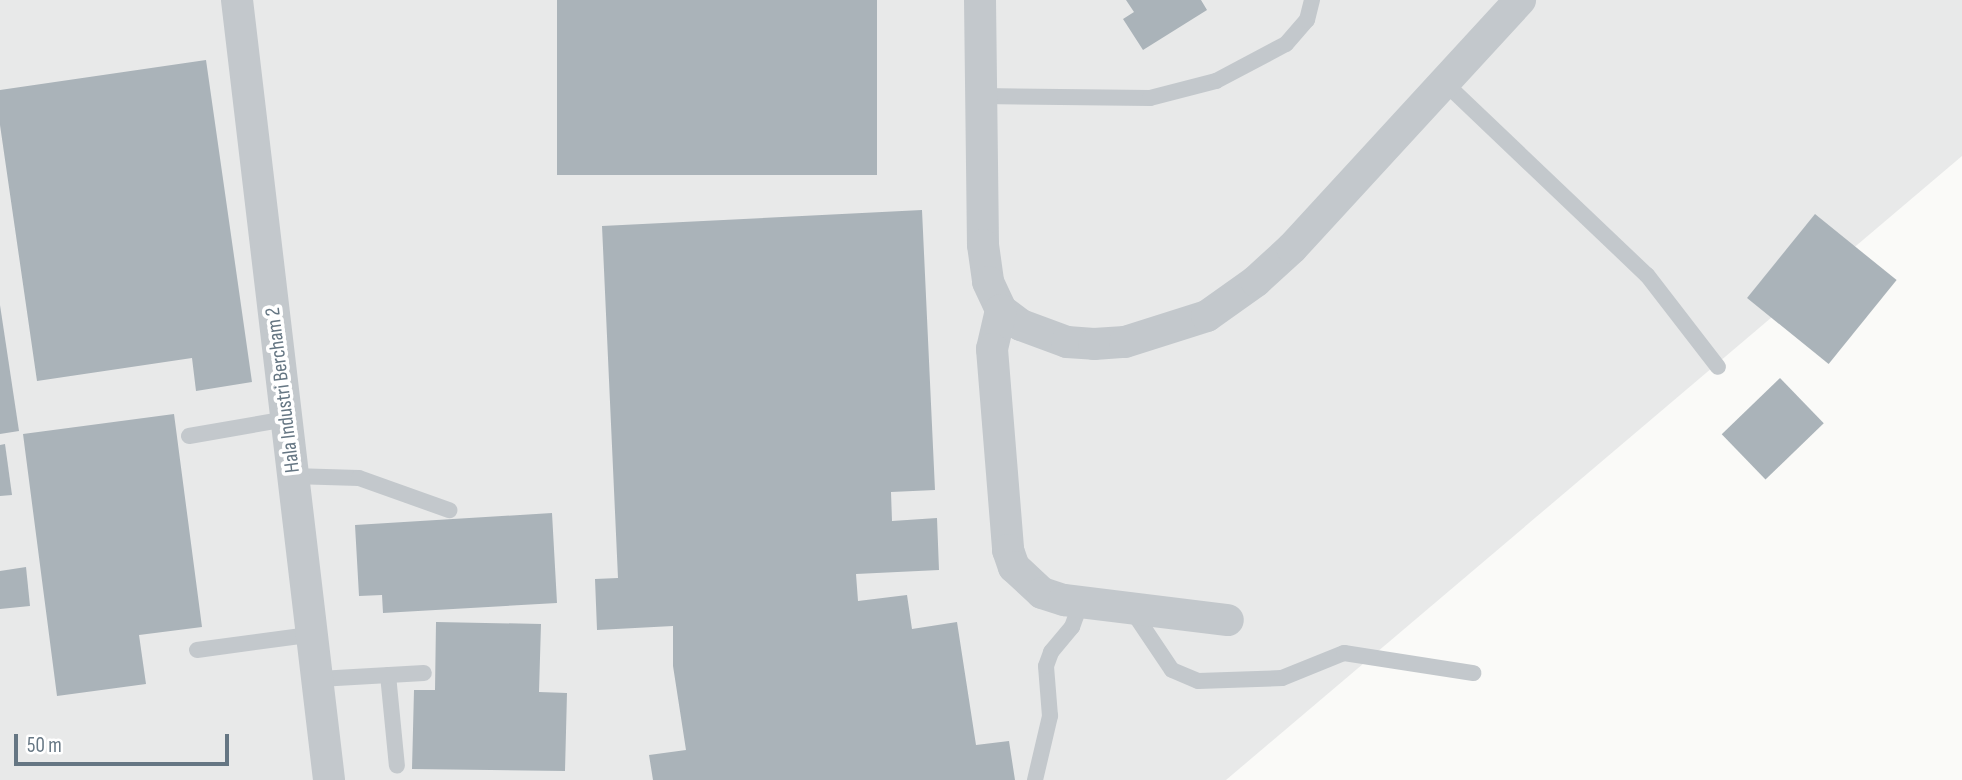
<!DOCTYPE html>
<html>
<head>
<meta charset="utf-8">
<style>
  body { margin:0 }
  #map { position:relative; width:1962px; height:780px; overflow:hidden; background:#fafaf8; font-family:"Sofia Sans Condensed",sans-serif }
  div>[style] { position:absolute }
  .built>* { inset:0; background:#e8e9e9 }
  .building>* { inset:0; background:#aab3b9; transform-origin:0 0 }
  .service>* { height:16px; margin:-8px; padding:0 8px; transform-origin:8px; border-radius:8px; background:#c3c8cc }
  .minor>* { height:32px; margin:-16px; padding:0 16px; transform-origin:16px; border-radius:16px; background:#c3c8cc }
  span { translate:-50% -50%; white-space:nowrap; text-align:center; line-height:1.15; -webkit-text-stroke:7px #fff; paint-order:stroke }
  .street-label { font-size:21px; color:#657683 }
  .scale { position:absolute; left:14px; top:734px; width:215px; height:32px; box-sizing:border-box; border:4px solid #657683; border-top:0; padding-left:9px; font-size:21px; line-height:24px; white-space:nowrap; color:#657683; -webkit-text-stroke:5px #fff; paint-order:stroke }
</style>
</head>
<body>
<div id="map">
  <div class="built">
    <div style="clip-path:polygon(0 0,1962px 0,1962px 156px,1226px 780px,0 780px)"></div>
  </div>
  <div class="building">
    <div style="left:557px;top:0;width:320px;height:175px"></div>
    <div style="clip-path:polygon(1126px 0,1201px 0,1207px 10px,1143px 50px,1123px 19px,1134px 12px)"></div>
    <div style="clip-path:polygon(206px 60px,252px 382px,196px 391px,192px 358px,37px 381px,0 125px,0 90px)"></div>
    <div style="clip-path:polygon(922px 210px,935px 490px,891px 492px,892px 521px,937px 518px,939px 570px,856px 574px,858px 601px,907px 595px,912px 629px,957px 622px,976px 745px,1009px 741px,1015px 780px,653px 780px,649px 755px,686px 750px,673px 666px,673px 626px,597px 630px,595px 579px,618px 578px,602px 226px)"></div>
    <div style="left:1815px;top:214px;width:105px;height:108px;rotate:39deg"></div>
    <div style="clip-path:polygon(0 305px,19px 431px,0 434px)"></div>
    <div style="left:1780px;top:378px;width:63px;height:81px;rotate:46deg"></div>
    <div style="clip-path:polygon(174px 414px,202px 627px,139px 635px,146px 684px,57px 696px,23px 434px)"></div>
    <div style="clip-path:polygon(5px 444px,12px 495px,0 496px,0 445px)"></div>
    <div style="clip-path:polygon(552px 513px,557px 603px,383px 613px,382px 595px,359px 596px,355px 525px)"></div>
    <div style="clip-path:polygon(26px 567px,30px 606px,0 609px,0 571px)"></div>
    <div style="clip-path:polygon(436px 622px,541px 624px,539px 692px,567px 693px,565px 771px,412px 769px,414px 690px,435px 690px)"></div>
  </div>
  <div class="service">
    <div style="left:1444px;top:82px;width:280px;rotate:43.6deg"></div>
    <div style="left:1647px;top:275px;width:116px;rotate:52.3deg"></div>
    <div style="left:981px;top:96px;width:169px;rotate:0.7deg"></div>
    <div style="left:1150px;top:98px;width:68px;rotate:-14.4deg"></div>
    <div style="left:1216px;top:81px;width:79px;rotate:-27.9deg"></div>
    <div style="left:1286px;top:44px;width:32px;rotate:-49deg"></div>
    <div style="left:1307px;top:20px;width:21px;rotate:-76deg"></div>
    <div style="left:189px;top:436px;width:98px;rotate:-9.9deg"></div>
    <div style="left:292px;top:476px;width:67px;rotate:1.7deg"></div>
    <div style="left:359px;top:478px;width:96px;rotate:19.6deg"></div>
    <div style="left:1131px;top:609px;width:73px;rotate:56.1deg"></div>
    <div style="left:1172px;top:670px;width:28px;rotate:23deg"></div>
    <div style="left:1198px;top:681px;width:84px;rotate:-2deg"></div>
    <div style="left:1282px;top:678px;width:67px;rotate:-22deg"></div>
    <div style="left:1344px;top:653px;width:131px;rotate:8.8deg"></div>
    <div style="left:197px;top:650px;width:119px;rotate:-7.7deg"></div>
    <div style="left:388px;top:675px;width:91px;rotate:84.4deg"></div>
    <div style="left:319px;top:679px;width:105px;rotate:-3.3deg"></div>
    <div style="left:1035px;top:780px;width:66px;rotate:-76.8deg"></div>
    <div style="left:1050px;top:716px;width:50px;rotate:-94.6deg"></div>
    <div style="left:1046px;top:666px;width:15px;rotate:-70deg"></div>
    <div style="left:1051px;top:652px;width:33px;rotate:-50deg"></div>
    <div style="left:1072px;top:627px;width:27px;rotate:-70deg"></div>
  </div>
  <div class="minor">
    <div style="left:237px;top:0;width:785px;rotate:83.27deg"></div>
    <div style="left:980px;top:0;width:245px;rotate:89.3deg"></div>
    <div style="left:983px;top:245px;width:37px;rotate:82deg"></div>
    <div style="left:988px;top:282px;width:31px;rotate:65deg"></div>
    <div style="left:1001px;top:310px;width:25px;rotate:37deg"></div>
    <div style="left:1021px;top:325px;width:49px;rotate:20.3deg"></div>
    <div style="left:1067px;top:342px;width:27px;rotate:4deg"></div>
    <div style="left:1094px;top:344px;width:31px;rotate:-4deg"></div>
    <div style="left:1125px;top:342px;width:86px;rotate:-17.6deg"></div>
    <div style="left:1207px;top:316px;width:60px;rotate:-35.5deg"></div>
    <div style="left:1256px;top:281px;width:49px;rotate:-42.5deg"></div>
    <div style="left:1292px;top:248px;width:337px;rotate:-47.4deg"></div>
    <div style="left:1001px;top:310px;width:40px;rotate:103deg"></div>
    <div style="left:992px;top:349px;width:202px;rotate:85.4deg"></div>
    <div style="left:1008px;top:550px;width:18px;rotate:71deg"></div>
    <div style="left:1014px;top:567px;width:38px;rotate:43deg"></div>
    <div style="left:1042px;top:593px;width:23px;rotate:18deg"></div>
    <div style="left:1064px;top:600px;width:165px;rotate:7deg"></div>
  </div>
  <div class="street-label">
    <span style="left:283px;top:390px;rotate:-97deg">Hala Industri Bercham 2</span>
  </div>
  <div class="scale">50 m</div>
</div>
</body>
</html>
